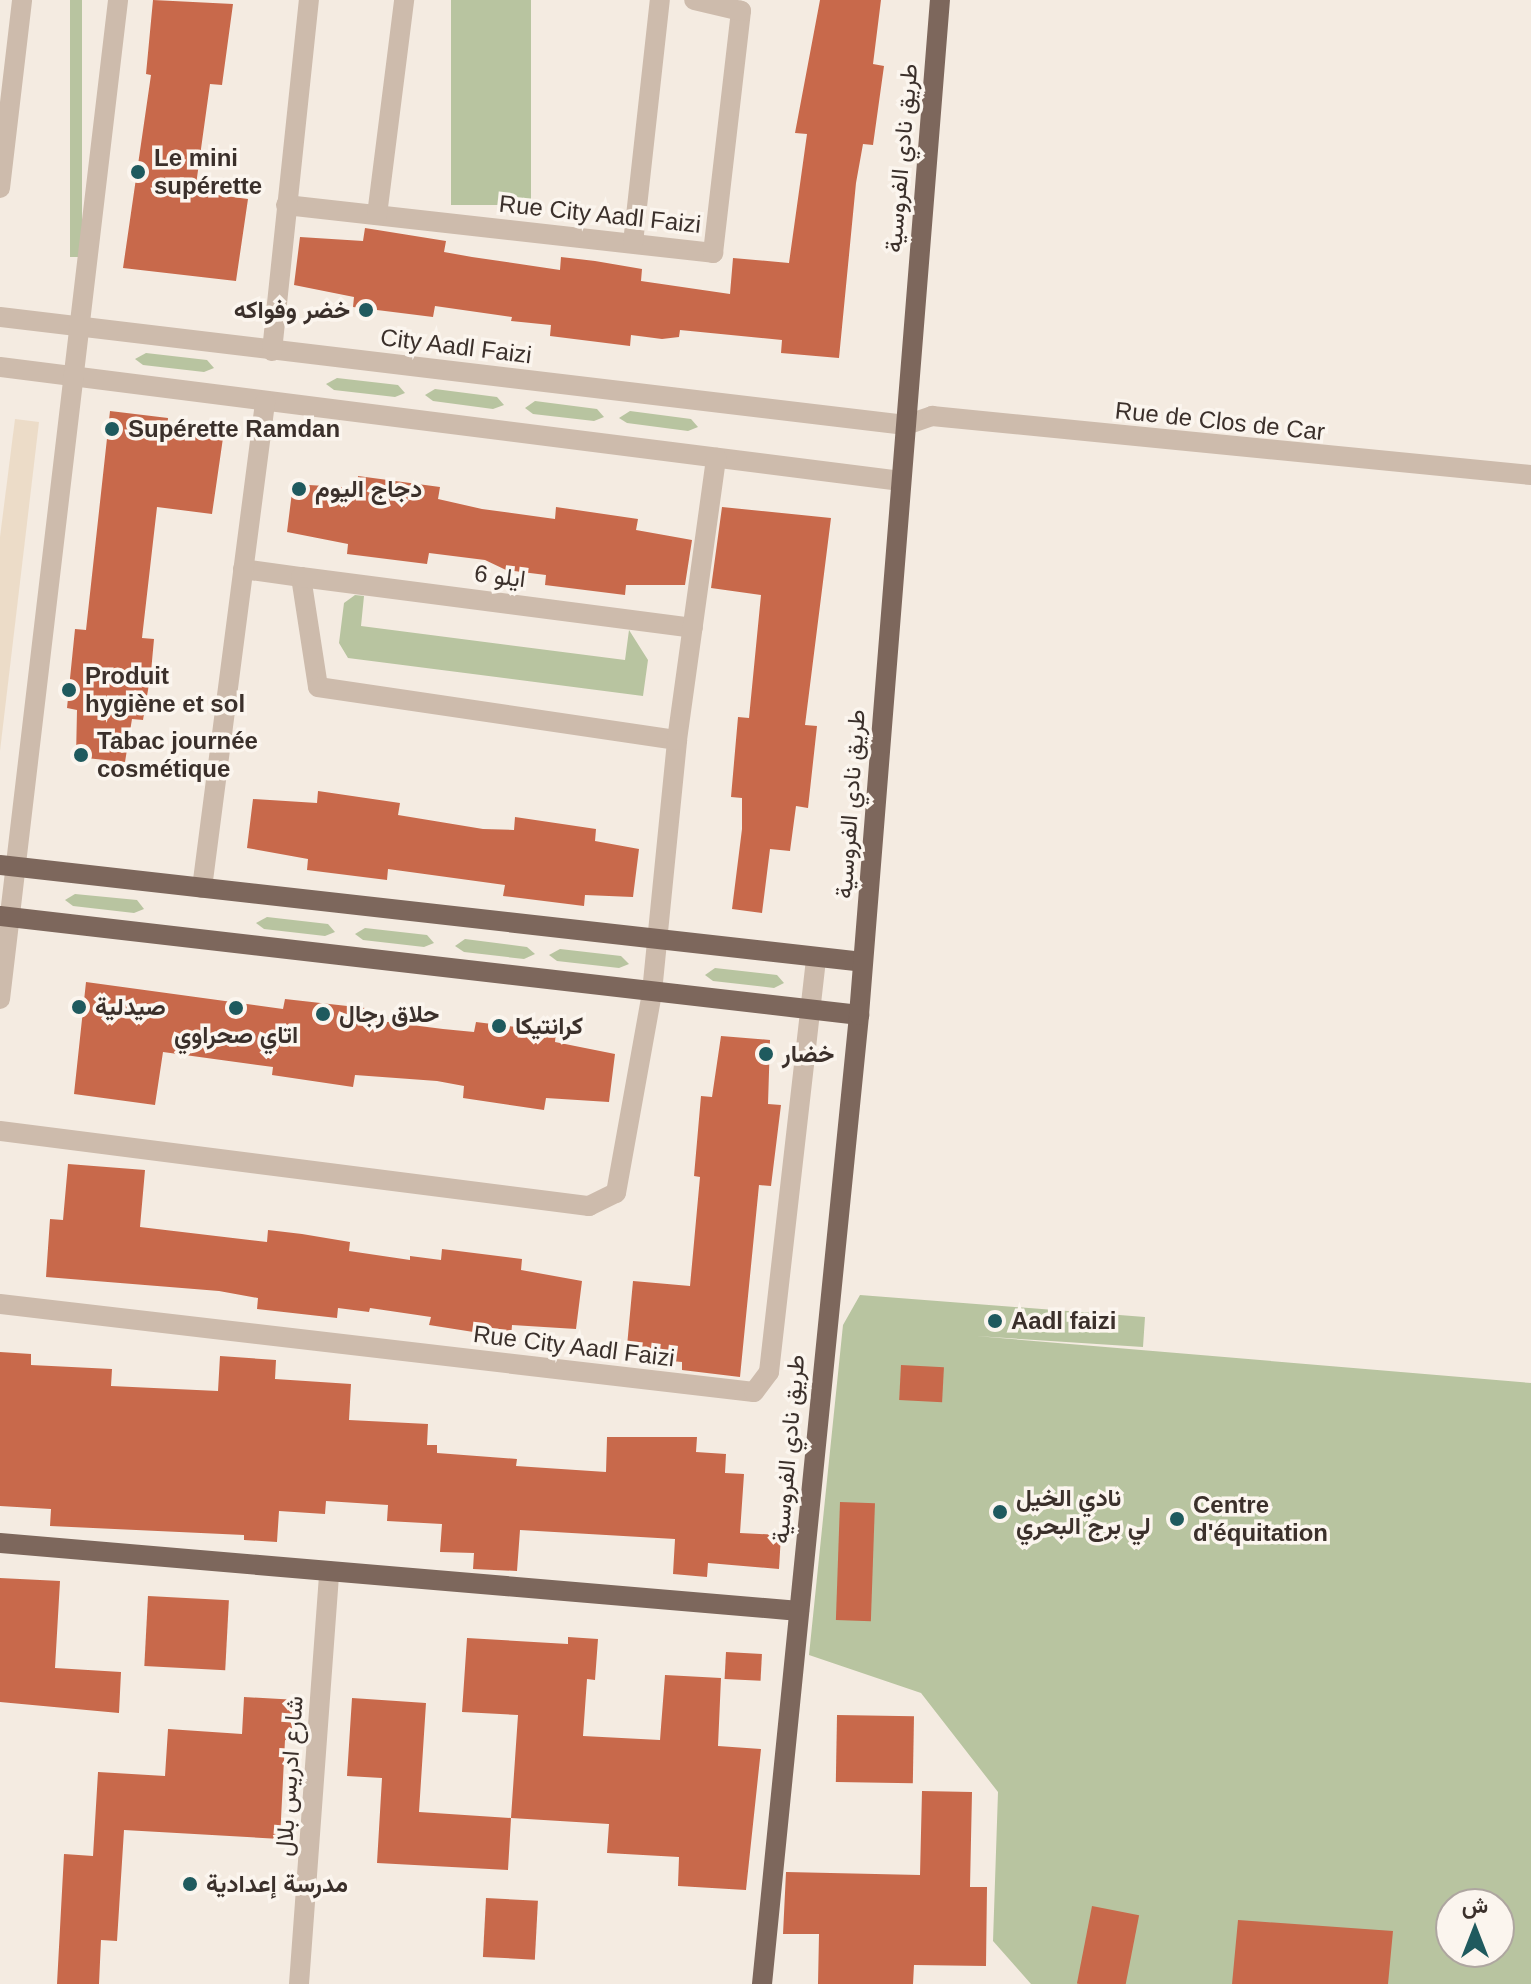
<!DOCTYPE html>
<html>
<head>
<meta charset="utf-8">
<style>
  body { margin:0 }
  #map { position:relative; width:1531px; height:1984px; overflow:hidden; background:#f4ebe1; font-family:Helvetica,Vazirmatn,sans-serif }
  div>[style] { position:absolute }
  .green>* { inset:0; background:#b8c4a0; transform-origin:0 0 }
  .plaza>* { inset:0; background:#ecdcc8 }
  .building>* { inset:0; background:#c8694b; transform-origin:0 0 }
  .minor>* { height:20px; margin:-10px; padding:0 10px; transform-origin:10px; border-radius:10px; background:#cdbbac }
  .major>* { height:20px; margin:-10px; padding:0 10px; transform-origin:10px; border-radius:10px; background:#7d675c }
  .dots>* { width:22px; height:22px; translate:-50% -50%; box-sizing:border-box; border:4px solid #fbf5ee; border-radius:50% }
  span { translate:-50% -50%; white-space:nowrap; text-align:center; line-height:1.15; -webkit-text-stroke:7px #fbf5ee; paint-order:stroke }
  .poi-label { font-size:24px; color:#3b302b; font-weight:700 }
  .left { translate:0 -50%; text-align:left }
  .right { translate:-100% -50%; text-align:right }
  .street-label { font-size:24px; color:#3b302b }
  .north { position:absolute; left:1435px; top:1888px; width:80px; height:80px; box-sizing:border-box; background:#fbf5ee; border:2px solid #aea6a0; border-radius:50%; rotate:0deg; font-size:22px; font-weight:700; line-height:32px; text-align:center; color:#3b302b }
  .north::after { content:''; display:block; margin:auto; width:28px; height:36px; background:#1f5a5e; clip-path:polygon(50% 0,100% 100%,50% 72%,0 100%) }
</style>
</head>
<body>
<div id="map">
  <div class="green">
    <div style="left:70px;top:0;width:12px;height:257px"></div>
    <div style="left:451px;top:0;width:80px;height:205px"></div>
    <div style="clip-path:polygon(146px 353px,207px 360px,214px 368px,204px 372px,143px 365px,135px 359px)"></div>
    <div style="clip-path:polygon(337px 378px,398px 385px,405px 393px,395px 397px,334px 390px,326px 384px)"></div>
    <div style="clip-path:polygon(435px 389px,497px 397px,504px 405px,493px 409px,433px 401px,425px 395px)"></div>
    <div style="clip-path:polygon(535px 401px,597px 409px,604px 417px,594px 421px,533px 414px,525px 408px)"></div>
    <div style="clip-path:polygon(630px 411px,691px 419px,698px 427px,688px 431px,627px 423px,619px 418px)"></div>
    <div style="clip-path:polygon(355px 595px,364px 596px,361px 626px,625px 660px,629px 630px,648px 660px,643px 696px,348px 658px,339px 643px,344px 603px)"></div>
    <div style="clip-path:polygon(75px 894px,137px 900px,144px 909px,134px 913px,73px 906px,65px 900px)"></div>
    <div style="clip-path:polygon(267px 917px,328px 924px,335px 932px,325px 936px,264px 929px,256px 923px)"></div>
    <div style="clip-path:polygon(365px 928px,427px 935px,434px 943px,424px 947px,363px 940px,355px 934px)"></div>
    <div style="clip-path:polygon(465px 939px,527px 947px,535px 954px,524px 959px,464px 952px,455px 946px)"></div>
    <div style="clip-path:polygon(560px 949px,621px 956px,629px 964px,619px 968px,557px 961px,549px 955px)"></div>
    <div style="clip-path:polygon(715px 968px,777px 975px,784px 983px,774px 988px,713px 981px,705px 975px)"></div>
    <div style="clip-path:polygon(evenodd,860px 1295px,1145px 1317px,1143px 1347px,976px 1336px,1531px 1383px,1531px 1984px,1031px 1984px,993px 1941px,998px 1792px,921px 1693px,809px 1655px,843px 1325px,860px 1295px,1451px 1904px,1499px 1904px,1499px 1952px,1451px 1952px,1451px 1904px)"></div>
  </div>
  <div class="plaza">
    <div style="clip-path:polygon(15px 419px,39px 422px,0 751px,0 537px)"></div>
  </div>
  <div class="building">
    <div style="clip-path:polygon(153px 0,233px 4px,222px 85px,210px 84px,195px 192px,248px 199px,236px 281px,123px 268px,151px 75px,146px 74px)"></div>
    <div style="clip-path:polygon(820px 0,881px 0,873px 64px,884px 66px,873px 145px,863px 144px,856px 183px,839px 358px,781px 353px,782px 340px,680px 330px,679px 337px,662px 339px,631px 335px,630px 346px,550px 336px,551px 325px,511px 321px,512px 317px,435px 306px,433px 317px,353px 307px,354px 297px,294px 285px,300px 237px,363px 241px,365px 228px,446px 241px,444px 252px,472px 257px,560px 270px,561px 257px,595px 261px,642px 269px,641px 281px,730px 294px,733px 258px,789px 263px,807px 134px,795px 133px)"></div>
    <div style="clip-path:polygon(110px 411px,168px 418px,167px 431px,223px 438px,212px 514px,157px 507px,142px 638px,154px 639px,151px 672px,143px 720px,132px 719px,125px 762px,76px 757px,77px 710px,67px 708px,75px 629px,86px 630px)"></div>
    <div style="clip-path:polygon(358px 476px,440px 487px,438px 499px,482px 509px,555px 519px,556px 507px,638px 519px,636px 530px,692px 540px,685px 585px,626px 585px,625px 595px,545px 585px,546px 575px,506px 570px,485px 560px,429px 553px,427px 564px,347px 554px,348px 544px,287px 532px,293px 484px,357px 488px)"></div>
    <div style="clip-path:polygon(722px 507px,831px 518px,805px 725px,817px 726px,808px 808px,796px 806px,790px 851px,770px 849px,762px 913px,732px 909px,742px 829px,742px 798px,731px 797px,738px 717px,749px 718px,761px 595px,711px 588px)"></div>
    <div style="clip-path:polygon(318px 791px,400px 803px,398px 815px,483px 829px,514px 830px,515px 817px,596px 829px,595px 841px,639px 849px,633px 897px,585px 895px,584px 906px,503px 896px,505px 885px,388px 869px,387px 880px,307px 870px,308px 859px,247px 848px,253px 799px,317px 803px)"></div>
    <div style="clip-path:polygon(86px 982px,283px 1009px,285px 999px,365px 1008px,364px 1019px,443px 1029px,474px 1032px,476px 1022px,556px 1032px,555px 1042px,615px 1054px,609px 1102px,546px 1098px,544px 1110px,463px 1098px,464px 1086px,437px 1081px,355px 1075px,353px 1087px,272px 1075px,273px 1067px,163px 1052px,155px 1105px,74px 1094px)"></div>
    <div style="clip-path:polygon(721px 1036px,770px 1040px,768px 1104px,781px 1105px,771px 1186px,759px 1185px,740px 1377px,682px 1370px,682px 1362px,626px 1357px,633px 1281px,690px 1286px,700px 1177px,694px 1176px,701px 1096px,712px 1097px)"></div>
    <div style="clip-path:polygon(68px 1164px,145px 1170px,140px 1227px,267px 1242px,268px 1230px,302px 1234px,350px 1242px,349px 1251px,410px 1260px,410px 1256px,441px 1260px,442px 1249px,522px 1259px,521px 1270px,582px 1281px,576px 1329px,512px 1325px,511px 1338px,429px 1325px,431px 1317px,370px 1308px,369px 1312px,338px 1308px,337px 1318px,257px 1309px,258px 1298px,219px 1291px,46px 1277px,50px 1219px,63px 1220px)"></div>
    <div style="clip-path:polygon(0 1352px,31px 1354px,31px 1365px,112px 1369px,111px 1386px,218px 1391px,220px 1356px,276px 1360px,275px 1379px,351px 1384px,349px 1420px,428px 1424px,427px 1445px,437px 1445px,437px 1453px,517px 1459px,516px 1466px,606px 1472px,607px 1437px,697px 1437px,696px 1452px,726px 1454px,725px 1473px,744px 1474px,740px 1533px,781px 1535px,779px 1569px,708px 1563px,707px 1577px,673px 1574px,675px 1539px,520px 1530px,517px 1571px,473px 1569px,474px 1553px,440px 1552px,442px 1524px,387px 1521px,388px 1505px,326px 1501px,325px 1514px,279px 1511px,277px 1542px,244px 1540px,244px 1535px,50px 1526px,51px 1509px,0 1506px)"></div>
    <div style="left:901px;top:1365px;width:43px;height:35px;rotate:3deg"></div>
    <div style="left:840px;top:1502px;width:35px;height:118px;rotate:2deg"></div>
    <div style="clip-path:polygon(0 1578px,60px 1581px,55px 1668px,121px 1672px,119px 1713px,0 1702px)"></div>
    <div style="left:148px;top:1596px;width:81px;height:70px;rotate:3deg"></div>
    <div style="clip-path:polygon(568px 1637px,598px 1639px,595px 1680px,587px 1679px,583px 1736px,660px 1740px,665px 1675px,721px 1678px,718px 1746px,761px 1749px,746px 1890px,678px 1886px,679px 1857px,607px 1853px,609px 1824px,511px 1818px,518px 1715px,462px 1712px,467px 1638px,568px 1644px)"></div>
    <div style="left:726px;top:1652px;width:36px;height:27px;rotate:3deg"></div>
    <div style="clip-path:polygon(244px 1697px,298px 1700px,295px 1741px,285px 1740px,280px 1839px,124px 1830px,117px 1941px,101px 1940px,99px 1984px,57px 1984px,64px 1854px,93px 1856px,98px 1772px,165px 1776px,168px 1729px,242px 1734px)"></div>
    <div style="clip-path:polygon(352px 1698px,426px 1703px,419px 1812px,511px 1818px,508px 1870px,377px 1863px,382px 1778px,347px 1776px)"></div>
    <div style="left:837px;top:1715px;width:77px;height:67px;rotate:1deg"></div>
    <div style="clip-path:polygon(922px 1791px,972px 1792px,970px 1887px,987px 1887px,986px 1966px,914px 1965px,913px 1984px,818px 1984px,819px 1934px,783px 1934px,786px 1872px,920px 1875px)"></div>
    <div style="left:486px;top:1898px;width:52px;height:59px;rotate:3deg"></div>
    <div style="left:1092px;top:1906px;width:48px;height:79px;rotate:11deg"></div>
    <div style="clip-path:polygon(1238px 1920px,1393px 1931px,1388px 1984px,1232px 1984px)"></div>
  </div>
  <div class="minor">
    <div style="left:0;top:188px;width:189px;rotate:-83.3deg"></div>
    <div style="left:286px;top:205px;width:430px;rotate:6.4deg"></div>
    <div style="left:713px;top:253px;width:244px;rotate:-83.4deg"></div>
    <div style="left:741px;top:11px;width:48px;rotate:-166.8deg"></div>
    <div style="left:377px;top:215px;width:217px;rotate:-82.8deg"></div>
    <div style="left:633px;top:243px;width:244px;rotate:-83.7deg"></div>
    <div style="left:0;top:317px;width:912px;rotate:6.8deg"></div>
    <div style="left:906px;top:425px;width:28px;rotate:-19deg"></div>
    <div style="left:932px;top:416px;width:602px;rotate:5.63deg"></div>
    <div style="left:272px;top:351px;width:353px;rotate:-84deg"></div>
    <div style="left:0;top:367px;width:908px;rotate:7.21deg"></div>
    <div style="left:243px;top:569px;width:59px;rotate:7.9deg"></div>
    <div style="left:301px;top:577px;width:111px;rotate:81.2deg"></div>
    <div style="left:318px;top:687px;width:363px;rotate:8.4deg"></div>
    <div style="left:301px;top:577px;width:395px;rotate:7.4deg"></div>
    <div style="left:202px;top:888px;width:491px;rotate:-82.6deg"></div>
    <div style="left:0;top:999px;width:1006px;rotate:-83.26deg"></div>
    <div style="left:0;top:1131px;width:594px;rotate:7.26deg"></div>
    <div style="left:589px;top:1206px;width:30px;rotate:-26deg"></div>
    <div style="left:616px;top:1193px;width:204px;rotate:-79.8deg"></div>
    <div style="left:652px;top:992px;width:253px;rotate:-84.3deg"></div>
    <div style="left:677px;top:740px;width:285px;rotate:-82.1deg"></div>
    <div style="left:0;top:1304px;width:759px;rotate:6.66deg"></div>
    <div style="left:754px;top:1392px;width:25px;rotate:-53deg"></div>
    <div style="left:769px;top:1372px;width:416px;rotate:-83.5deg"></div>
    <div style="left:299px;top:1984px;width:414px;rotate:-85.8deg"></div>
  </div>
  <div class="major">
    <div style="left:0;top:865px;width:868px;rotate:6.41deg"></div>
    <div style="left:0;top:916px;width:865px;rotate:6.57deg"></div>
    <div style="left:0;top:1543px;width:802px;rotate:4.86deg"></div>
    <div style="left:762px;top:1984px;width:974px;rotate:-84.28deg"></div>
    <div style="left:859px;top:1015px;width:1018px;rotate:-85.44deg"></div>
  </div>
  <div class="dots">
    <div style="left:138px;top:172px;background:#1f5a5e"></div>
    <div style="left:366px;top:310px;background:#1f5a5e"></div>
    <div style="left:112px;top:429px;background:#1f5a5e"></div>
    <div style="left:299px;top:489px;background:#1f5a5e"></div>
    <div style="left:69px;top:690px;background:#1f5a5e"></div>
    <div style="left:81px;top:755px;background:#1f5a5e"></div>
    <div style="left:79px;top:1007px;background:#1f5a5e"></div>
    <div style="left:236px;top:1008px;background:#1f5a5e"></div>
    <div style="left:323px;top:1014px;background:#1f5a5e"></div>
    <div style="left:499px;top:1026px;background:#1f5a5e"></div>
    <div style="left:766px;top:1054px;background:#1f5a5e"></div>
    <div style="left:995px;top:1321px;background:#1f5a5e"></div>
    <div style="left:1000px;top:1512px;background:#1f5a5e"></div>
    <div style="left:1177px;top:1519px;background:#1f5a5e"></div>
    <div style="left:190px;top:1884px;background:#1f5a5e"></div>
  </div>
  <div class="poi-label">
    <span class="left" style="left:154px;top:172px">Le mini<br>supérette</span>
    <span class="right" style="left:350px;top:310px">خضر وفواكه</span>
    <span class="left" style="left:128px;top:429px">Supérette Ramdan</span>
    <span class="left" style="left:315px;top:489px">دجاج اليوم</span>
    <span class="left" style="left:85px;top:690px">Produit<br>hygiène et sol</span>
    <span class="left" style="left:97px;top:755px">Tabac journée<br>cosmétique</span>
    <span class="left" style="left:95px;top:1007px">صيدلية</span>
    <span class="left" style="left:339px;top:1014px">حلاق رجال</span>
    <span class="left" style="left:515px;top:1026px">كرانتيكا</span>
    <span style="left:236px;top:1035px">اتاي صحراوي</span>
    <span class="left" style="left:782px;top:1054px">خضار</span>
    <span class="left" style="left:1011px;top:1321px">Aadl faizi</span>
    <span class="left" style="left:1016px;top:1512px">نادي الخيل<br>لي برج البحري</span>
    <span class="left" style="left:1193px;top:1519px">Centre<br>d'équitation</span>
    <span class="left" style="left:206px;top:1884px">مدرسة إعدادية</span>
  </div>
  <div class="street-label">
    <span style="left:901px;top:158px;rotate:-85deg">طريق نادي الفروسية</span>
    <span style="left:600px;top:214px;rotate:6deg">Rue City Aadl Faizi</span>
    <span style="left:456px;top:346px;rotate:7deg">City Aadl Faizi</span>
    <span style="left:1220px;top:421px;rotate:6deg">Rue de Clos de Car</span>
    <span style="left:500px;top:576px;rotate:7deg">ايلو 6</span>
    <span style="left:850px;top:804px;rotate:-86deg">طريق نادي الفروسية</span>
    <span style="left:574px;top:1346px;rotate:7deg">Rue City Aadl Faizi</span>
    <span style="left:788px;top:1449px;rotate:-85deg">طريق نادي الفروسية</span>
    <span style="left:289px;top:1776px;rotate:-86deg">شارع ادريس بلال</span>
  </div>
  <div class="north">ش</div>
</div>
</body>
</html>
